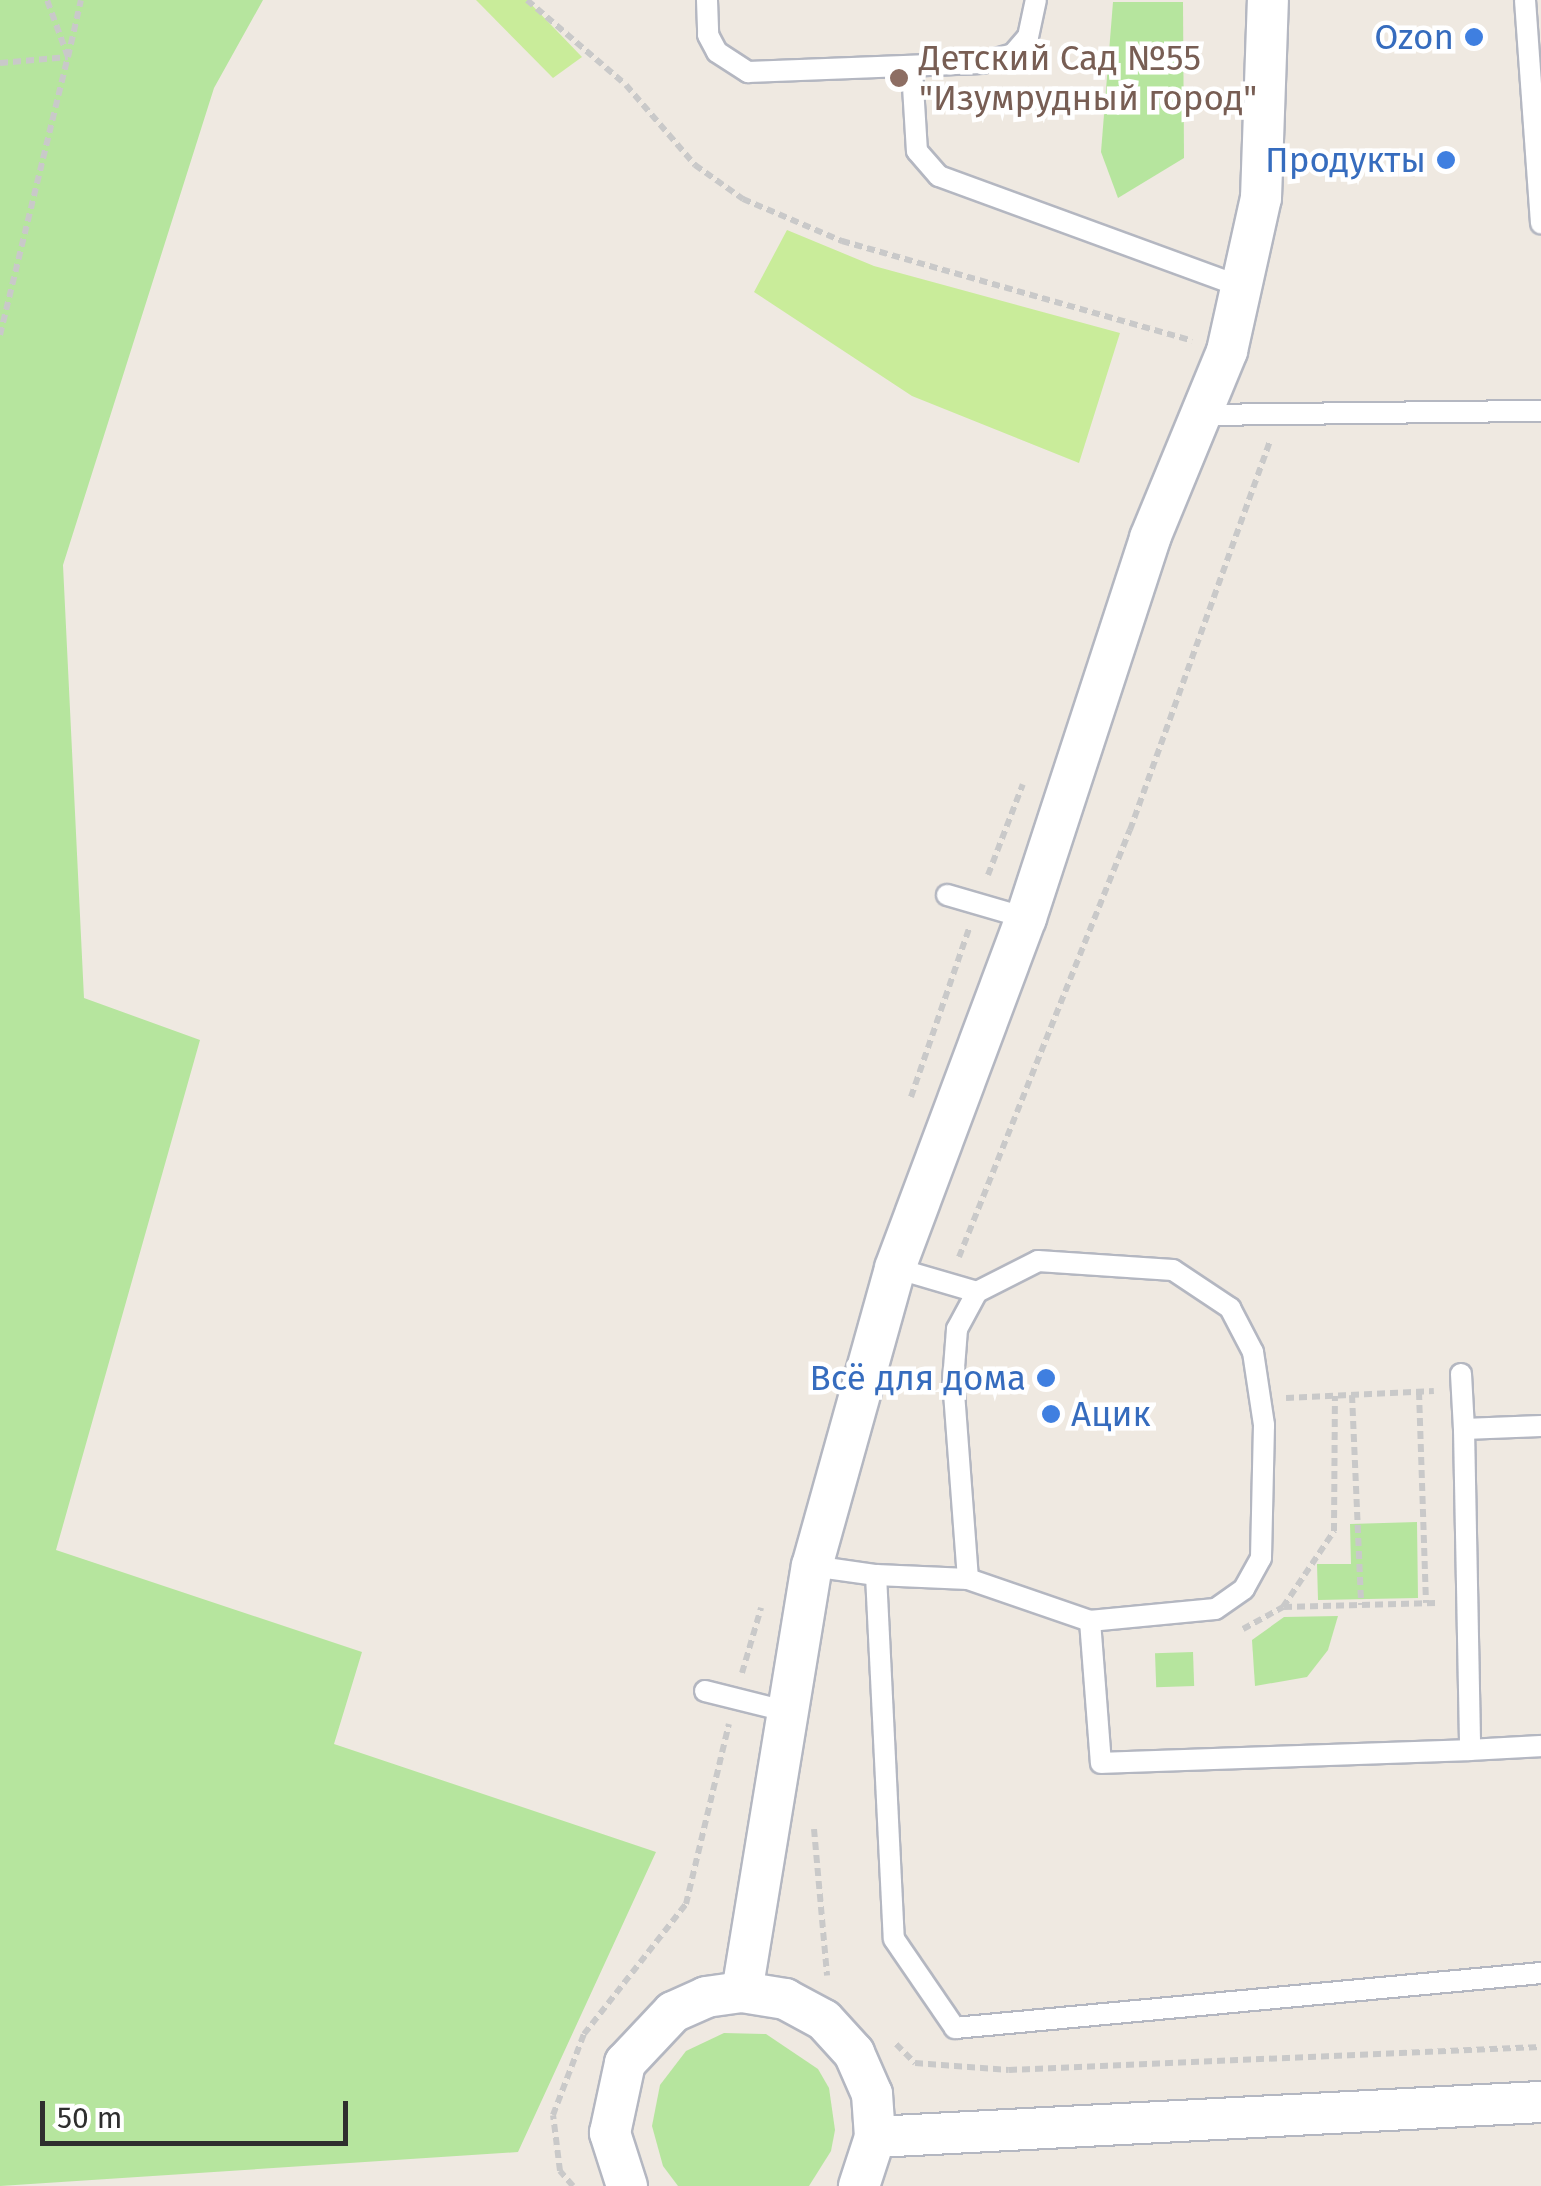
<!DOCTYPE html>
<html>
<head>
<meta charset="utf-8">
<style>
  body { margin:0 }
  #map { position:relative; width:1541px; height:2186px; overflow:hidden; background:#efe9e1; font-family:"Fira Sans",sans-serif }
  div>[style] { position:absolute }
  .green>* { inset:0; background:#b6e59e; transform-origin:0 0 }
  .pitch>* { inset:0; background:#c9ec9a }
  .path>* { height:6px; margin-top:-3px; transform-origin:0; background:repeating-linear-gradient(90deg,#c9c9c9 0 8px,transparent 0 13px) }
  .roads { filter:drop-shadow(2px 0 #b4b7c1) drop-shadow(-2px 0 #b4b7c1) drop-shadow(0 2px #b4b7c1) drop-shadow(0 -2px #b4b7c1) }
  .lane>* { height:20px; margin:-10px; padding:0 10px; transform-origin:10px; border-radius:10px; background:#fff }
  .street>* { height:40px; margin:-20px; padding:0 20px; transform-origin:20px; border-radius:20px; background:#fff }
  .dots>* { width:28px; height:28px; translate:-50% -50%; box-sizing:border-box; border:5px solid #fff; border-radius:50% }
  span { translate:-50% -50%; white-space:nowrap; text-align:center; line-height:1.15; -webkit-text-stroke:9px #fff; paint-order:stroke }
  .shop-label { font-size:35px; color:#366cbe }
  .right { translate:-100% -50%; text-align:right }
  .left { translate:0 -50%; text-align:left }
  .education-label { font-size:35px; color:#785e54 }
  .scale { position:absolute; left:40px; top:2101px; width:308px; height:45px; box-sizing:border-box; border:5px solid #2e2e2e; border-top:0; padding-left:12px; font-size:30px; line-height:35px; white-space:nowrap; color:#2e2e2e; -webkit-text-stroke:8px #fff; paint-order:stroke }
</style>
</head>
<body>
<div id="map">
  <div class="green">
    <div style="clip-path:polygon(0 0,263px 0,214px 88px,63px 565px,84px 998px,200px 1040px,56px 1550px,362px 1652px,334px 1744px,656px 1852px,518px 2152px,0 2186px)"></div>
    <div style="clip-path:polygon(1113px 2px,1183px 2px,1184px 158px,1118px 198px,1101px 152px)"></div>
    <div style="clip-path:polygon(1417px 1522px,1418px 1598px,1318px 1600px,1317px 1564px,1351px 1564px,1350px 1524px)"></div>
    <div style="clip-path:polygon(1338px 1616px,1328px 1650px,1307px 1677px,1255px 1686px,1252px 1640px,1284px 1617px)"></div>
    <div style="left:1193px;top:1652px;width:34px;height:38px;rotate:88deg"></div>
    <div style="clip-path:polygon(724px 2033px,766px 2034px,818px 2069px,829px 2088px,835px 2130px,831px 2151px,809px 2186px,678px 2186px,663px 2166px,652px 2126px,660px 2085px,686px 2051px)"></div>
  </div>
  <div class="pitch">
    <div style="clip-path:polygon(476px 0,527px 0,582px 57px,553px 78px)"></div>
    <div style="clip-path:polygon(787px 230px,874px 266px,1120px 333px,1079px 463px,912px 396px,754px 292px)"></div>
  </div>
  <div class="path">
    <div style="left:527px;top:0;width:130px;rotate:40.6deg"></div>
    <div style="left:626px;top:85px;width:106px;rotate:49.2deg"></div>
    <div style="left:695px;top:165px;width:59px;rotate:35.3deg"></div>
    <div style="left:743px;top:199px;width:108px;rotate:23deg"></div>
    <div style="left:842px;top:241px;width:364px;rotate:15.9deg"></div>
    <div style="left:0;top:63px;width:68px;rotate:-5deg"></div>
    <div style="left:68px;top:57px;width:58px;rotate:-77.2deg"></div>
    <div style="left:0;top:335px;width:286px;rotate:-76.3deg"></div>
    <div style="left:68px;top:57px;width:61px;rotate:-110.2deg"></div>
    <div style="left:988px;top:875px;width:97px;rotate:-69deg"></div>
    <div style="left:911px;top:1097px;width:178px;rotate:-71deg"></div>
    <div style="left:959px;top:1257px;width:460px;rotate:-68.2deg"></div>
    <div style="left:1130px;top:830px;width:412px;rotate:-70.2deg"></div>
    <div style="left:1419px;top:1392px;width:211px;rotate:88.1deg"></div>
    <div style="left:1352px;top:1395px;width:210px;rotate:87.5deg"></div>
    <div style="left:1286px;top:1398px;width:148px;rotate:-2.7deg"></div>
    <div style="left:1284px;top:1607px;width:152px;rotate:-1.5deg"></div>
    <div style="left:1243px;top:1629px;width:46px;rotate:-28.8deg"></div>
    <div style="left:1283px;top:1607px;width:92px;rotate:-56.1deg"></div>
    <div style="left:1334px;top:1531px;width:135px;rotate:-89.6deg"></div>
    <div style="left:742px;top:1673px;width:68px;rotate:-73.7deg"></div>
    <div style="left:814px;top:1829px;width:147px;rotate:84.9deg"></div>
    <div style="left:896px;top:2044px;width:27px;rotate:45deg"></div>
    <div style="left:915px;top:2063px;width:94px;rotate:4.3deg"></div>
    <div style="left:1009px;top:2070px;width:532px;rotate:-2.48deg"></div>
    <div style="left:573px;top:2186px;width:20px;rotate:-131deg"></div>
    <div style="left:560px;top:2171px;width:56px;rotate:-97.1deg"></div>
    <div style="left:553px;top:2115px;width:87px;rotate:-69.1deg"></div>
    <div style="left:584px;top:2034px;width:165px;rotate:-51.9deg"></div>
    <div style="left:686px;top:1904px;width:185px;rotate:-76.6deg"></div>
  </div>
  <div class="roads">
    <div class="lane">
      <div style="left:707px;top:0;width:35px;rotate:88deg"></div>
      <div style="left:708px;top:35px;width:19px;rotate:62deg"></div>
      <div style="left:717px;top:52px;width:37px;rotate:33deg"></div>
      <div style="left:748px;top:72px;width:234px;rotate:-2.2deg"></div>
      <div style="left:982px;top:63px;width:32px;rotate:-16deg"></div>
      <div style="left:1013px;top:54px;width:23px;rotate:-49deg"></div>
      <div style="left:1028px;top:37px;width:38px;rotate:-78deg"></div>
      <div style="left:1525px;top:0;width:224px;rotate:85.9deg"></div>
      <div style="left:912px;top:70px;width:81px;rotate:86.5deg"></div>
      <div style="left:917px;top:151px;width:33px;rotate:49deg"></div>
      <div style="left:939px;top:176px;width:324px;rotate:20.1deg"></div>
      <div style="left:1202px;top:415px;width:339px;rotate:-0.7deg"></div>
      <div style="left:947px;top:895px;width:82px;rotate:16.2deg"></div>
      <div style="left:1038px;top:1261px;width:135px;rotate:3.8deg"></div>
      <div style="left:1173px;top:1270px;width:69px;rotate:33.7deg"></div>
      <div style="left:1230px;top:1308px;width:50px;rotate:62.4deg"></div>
      <div style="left:1253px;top:1352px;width:74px;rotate:81.4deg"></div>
      <div style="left:1264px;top:1425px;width:133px;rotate:91.3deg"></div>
      <div style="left:1261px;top:1558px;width:35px;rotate:119deg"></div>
      <div style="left:1244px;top:1589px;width:35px;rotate:145deg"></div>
      <div style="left:1215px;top:1609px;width:126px;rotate:174.5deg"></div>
      <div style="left:1090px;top:1621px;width:129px;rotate:-161deg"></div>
      <div style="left:968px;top:1579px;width:199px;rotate:-94.3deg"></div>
      <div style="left:953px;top:1381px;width:52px;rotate:-85.6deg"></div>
      <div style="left:957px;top:1329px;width:42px;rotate:-61.6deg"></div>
      <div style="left:977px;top:1292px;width:68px;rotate:-26.9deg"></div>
      <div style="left:895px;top:1268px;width:85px;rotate:16.3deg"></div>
      <div style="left:1461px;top:1374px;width:55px;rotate:86.9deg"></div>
      <div style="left:1541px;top:1426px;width:77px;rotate:177.8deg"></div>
      <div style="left:1464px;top:1429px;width:321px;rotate:88.9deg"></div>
      <div style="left:1470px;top:1750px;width:71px;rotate:-3.2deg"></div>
      <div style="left:812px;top:1566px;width:65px;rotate:8deg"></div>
      <div style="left:968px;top:1579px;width:92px;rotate:-177.5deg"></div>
      <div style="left:876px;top:1575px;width:364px;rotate:87.2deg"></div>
      <div style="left:894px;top:1939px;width:108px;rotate:55.6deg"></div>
      <div style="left:955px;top:2028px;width:589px;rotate:-5.36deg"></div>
      <div style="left:1090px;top:1621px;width:142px;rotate:85.6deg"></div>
      <div style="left:1101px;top:1763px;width:369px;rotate:-2deg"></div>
      <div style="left:705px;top:1691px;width:82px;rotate:14deg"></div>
    </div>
    <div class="street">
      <div style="left:742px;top:1992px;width:432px;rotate:-80.7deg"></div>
      <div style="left:812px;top:1566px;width:309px;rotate:-74.4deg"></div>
      <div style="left:895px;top:1268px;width:374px;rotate:-69.5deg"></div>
      <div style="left:1026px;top:918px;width:400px;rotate:-71.9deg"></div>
      <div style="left:1150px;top:538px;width:202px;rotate:-67.6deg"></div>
      <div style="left:1227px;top:351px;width:157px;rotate:-77.5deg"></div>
      <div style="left:1261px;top:198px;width:198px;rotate:-88deg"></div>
      <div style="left:875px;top:2137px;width:667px;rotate:-3.01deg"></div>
      <div style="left:627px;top:2186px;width:56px;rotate:-107.8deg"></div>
      <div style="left:610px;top:2133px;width:72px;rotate:-77.9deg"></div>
      <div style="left:625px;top:2063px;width:70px;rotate:-46.7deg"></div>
      <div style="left:673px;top:2012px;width:36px;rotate:-24deg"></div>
      <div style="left:706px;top:1997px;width:36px;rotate:-8deg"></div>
      <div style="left:742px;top:1992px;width:44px;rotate:9.2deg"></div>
      <div style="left:785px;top:1999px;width:44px;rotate:28.3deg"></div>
      <div style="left:824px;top:2020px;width:45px;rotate:47.7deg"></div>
      <div style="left:854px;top:2053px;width:45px;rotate:66.3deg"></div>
      <div style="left:872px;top:2094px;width:43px;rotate:86deg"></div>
      <div style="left:875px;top:2137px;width:52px;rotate:108.1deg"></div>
    </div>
  </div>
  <div class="dots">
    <div style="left:1474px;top:37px;background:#3f7fe0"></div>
    <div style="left:899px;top:78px;background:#8d6e63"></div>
    <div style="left:1446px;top:160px;background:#3f7fe0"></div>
    <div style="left:1046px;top:1378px;background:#3f7fe0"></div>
    <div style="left:1051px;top:1414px;background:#3f7fe0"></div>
  </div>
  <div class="shop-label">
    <span class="right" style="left:1454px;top:37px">Ozon</span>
    <span class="right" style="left:1426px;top:160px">Продукты</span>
    <span class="right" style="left:1026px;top:1378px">Всё для дома</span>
    <span class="left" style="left:1071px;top:1414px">Ацик</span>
  </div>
  <div class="education-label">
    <span class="left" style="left:919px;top:78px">Детский Сад №55<br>"Изумрудный город"</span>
  </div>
  <div class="scale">50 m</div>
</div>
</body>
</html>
